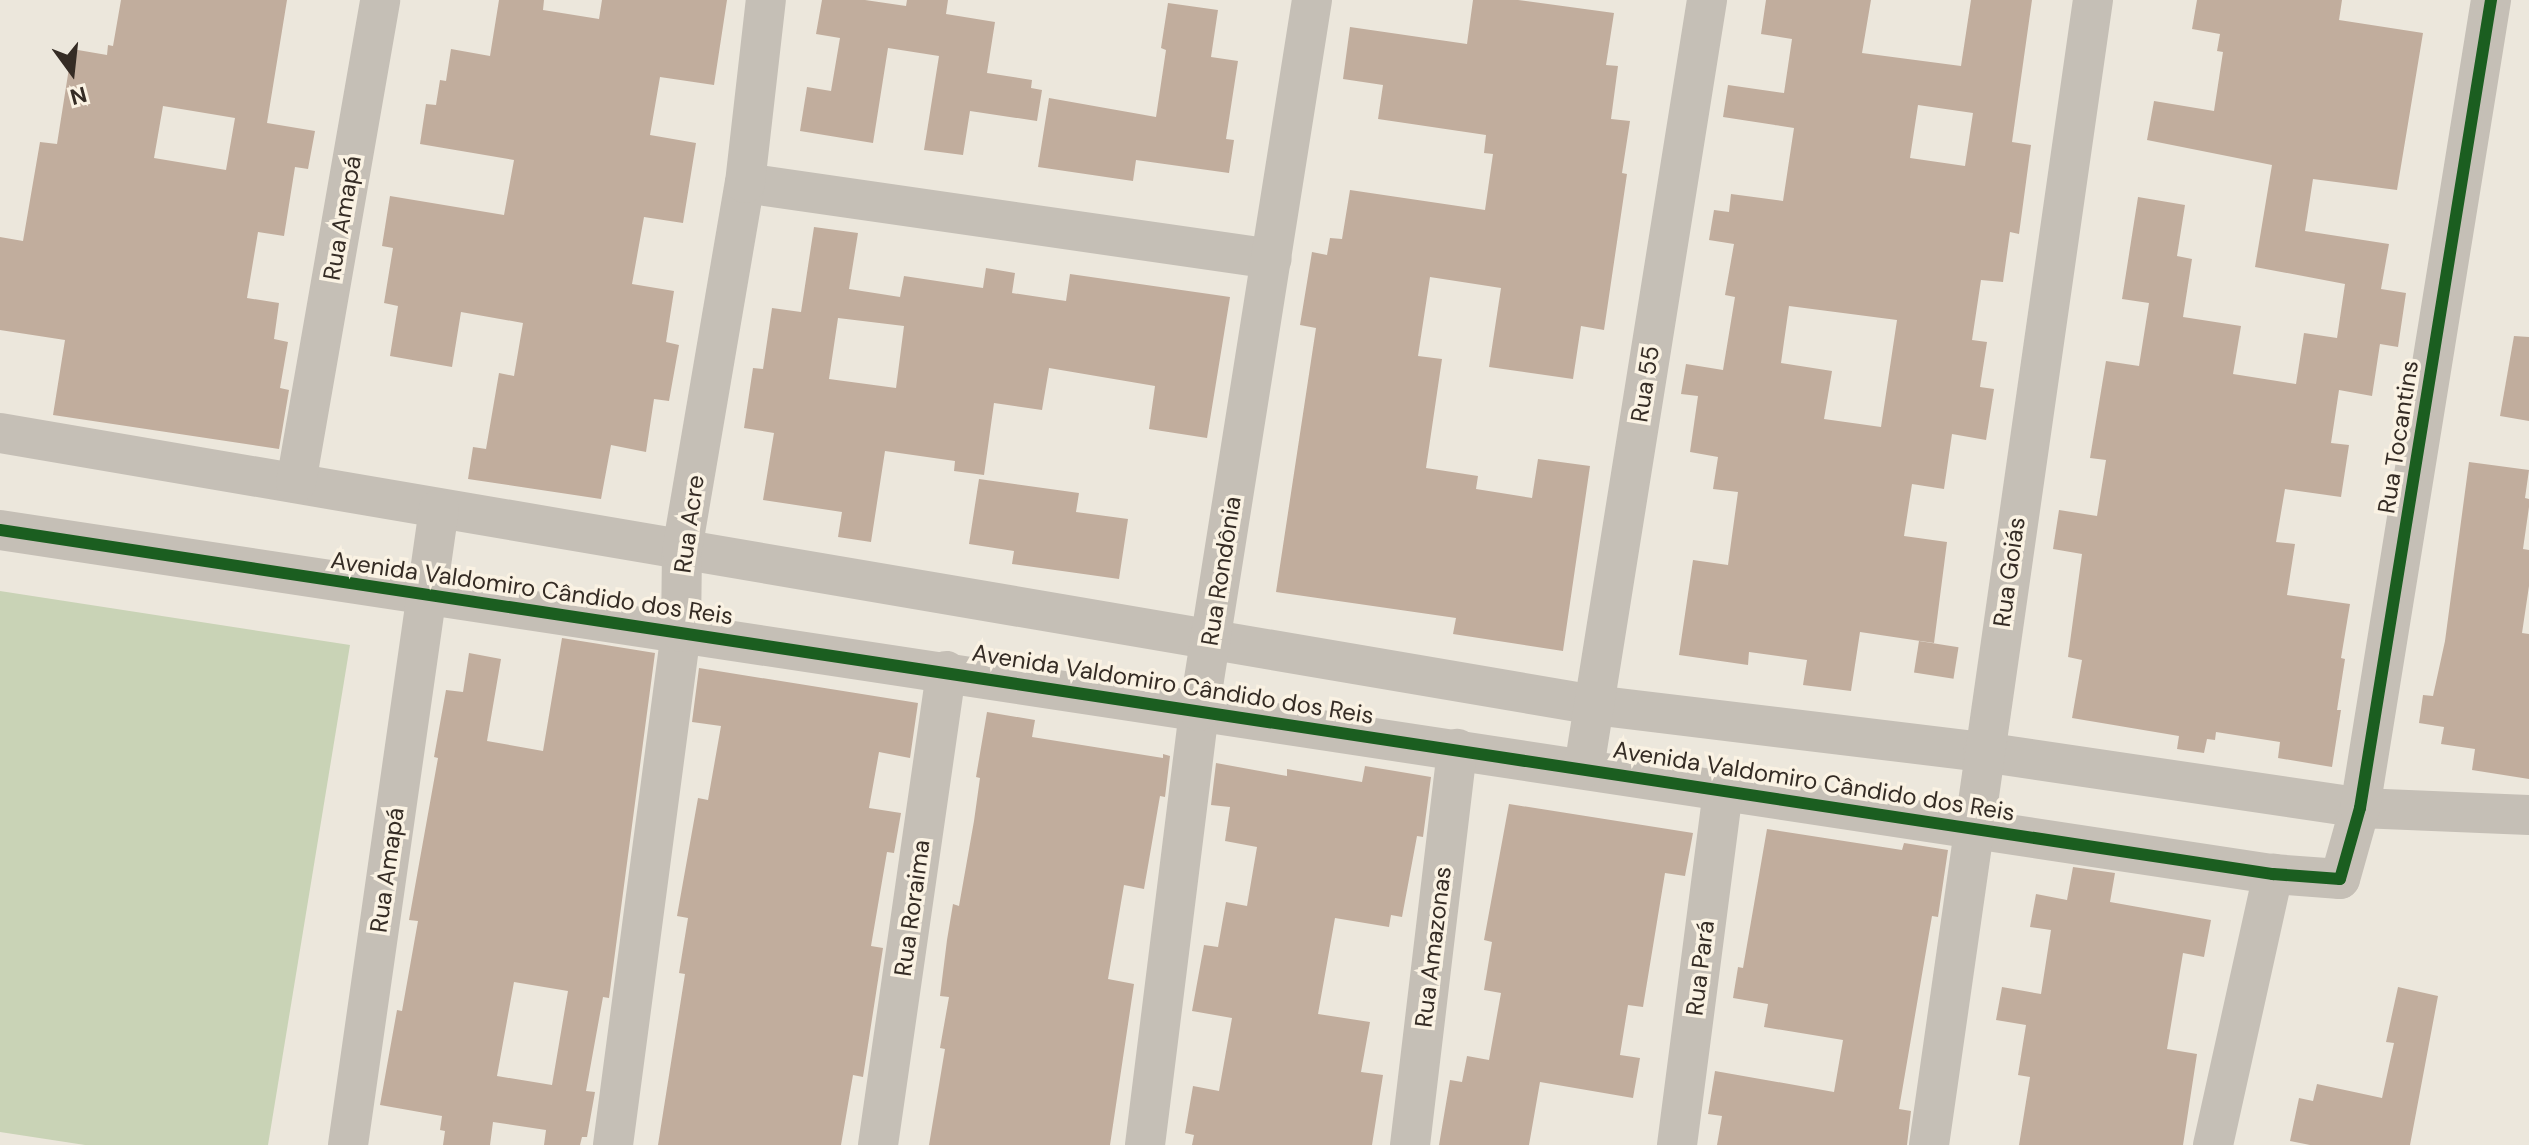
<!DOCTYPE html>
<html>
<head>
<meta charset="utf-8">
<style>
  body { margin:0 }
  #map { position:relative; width:2529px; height:1145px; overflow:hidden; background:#ece7dc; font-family:"DM Sans",sans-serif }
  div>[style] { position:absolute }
  .green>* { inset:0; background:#c9d3b6 }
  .building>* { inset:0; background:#c1ad9d; transform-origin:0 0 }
  .minor>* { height:40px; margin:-20px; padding:0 20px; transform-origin:20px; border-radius:20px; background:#c5bfb6 }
  .cycleway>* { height:12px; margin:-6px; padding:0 6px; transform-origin:6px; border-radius:6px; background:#1b5e20 }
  span { translate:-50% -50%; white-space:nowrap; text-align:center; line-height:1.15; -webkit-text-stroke:7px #faf2e3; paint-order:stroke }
  .street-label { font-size:24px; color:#352c25 }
  .north { position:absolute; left:32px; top:32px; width:80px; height:80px; -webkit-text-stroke:6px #faf2e3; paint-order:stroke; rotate:165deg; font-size:22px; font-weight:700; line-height:32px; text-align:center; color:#352c25 }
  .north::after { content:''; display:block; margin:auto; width:28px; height:36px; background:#352c25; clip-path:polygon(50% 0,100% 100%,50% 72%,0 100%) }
</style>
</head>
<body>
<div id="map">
  <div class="green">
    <div style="clip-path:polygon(0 591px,350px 645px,268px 1145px,85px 1145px,0 1132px)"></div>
  </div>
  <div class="building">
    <div style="clip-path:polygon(evenodd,121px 0,287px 0,267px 123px,315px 131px,308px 169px,295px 167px,284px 236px,258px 232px,247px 298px,279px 303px,274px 339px,288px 342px,280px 388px,289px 390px,279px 449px,53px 415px,65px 340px,0 330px,0 237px,23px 241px,40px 142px,57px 144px,72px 49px,107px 55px,108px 45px,113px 46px,121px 0,163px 106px,235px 118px,226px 170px,154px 158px,163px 106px)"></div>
    <div style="clip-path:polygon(499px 0,544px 0,543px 10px,599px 19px,602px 0,727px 0,714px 85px,660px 77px,650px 135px,696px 143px,683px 223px,644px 217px,632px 284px,674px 291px,666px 342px,679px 345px,669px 401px,654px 399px,646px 452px,611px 445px,601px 499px,468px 479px,473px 447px,486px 449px,499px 373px,514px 376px,523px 323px,461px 312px,452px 367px,390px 356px,398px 306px,384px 303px,393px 248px,382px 246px,390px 196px,504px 215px,514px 160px,420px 144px,426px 104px,436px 105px,440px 80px,446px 81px,451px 49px,490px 56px)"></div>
    <div style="clip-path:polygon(822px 0,865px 0,906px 6px,907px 0,948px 0,946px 14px,995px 22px,987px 73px,1032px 80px,1031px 88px,1042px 90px,1037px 121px,970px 111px,963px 155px,924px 150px,939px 56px,888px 48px,873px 143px,800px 131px,807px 87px,831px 91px,840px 38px,816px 34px)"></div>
    <div style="clip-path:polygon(1473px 0,1518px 0,1614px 13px,1606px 65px,1618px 66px,1611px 119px,1630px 121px,1622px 173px,1627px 174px,1604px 330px,1581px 326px,1573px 379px,1489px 367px,1501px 288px,1430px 277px,1418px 356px,1442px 359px,1426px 468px,1478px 476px,1476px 489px,1532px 498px,1538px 459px,1590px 466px,1563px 651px,1453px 634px,1456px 618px,1276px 592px,1316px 328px,1300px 325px,1312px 252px,1327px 255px,1330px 238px,1342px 239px,1350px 190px,1485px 210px,1493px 154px,1484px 153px,1486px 135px,1378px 119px,1383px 85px,1343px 79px,1350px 27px,1467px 44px)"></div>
    <div style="clip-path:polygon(evenodd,1766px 0,1871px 0,1862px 53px,1961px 66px,1971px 0,2032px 0,2012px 142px,2031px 145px,2019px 234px,2010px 232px,2003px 282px,1981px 280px,1972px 340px,1987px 342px,1980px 387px,1994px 389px,1986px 440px,1952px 434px,1944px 489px,1912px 484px,1904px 536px,1947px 542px,1934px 643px,1860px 632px,1851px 691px,1803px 685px,1807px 660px,1749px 652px,1748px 665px,1679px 655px,1693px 560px,1728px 565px,1738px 492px,1713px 489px,1718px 457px,1690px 452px,1698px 396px,1681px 394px,1686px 364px,1723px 370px,1735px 297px,1725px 295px,1734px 244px,1709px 240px,1714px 210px,1729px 212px,1731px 194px,1783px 201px,1794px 128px,1723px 117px,1728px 85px,1784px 93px,1792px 39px,1761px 34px,1766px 0,1918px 105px,1973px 113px,1965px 166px,1910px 158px,1918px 105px,1766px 0,1789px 306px,1897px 320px,1881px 427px,1824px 419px,1832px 371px,1781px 363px,1789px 306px)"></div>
    <div style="clip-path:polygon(2197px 0,2342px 0,2339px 20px,2423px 33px,2397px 190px,2313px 179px,2305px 231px,2389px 244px,2381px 289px,2406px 293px,2398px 347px,2380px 344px,2372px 396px,2339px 390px,2331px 443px,2349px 445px,2341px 497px,2285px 489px,2276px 542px,2295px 544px,2287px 595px,2350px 604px,2341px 658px,2345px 659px,2337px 710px,2341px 710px,2332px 767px,2278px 758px,2280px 742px,2216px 732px,2215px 740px,2207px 739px,2204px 753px,2177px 749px,2179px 736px,2072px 718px,2082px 660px,2068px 657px,2082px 554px,2053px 549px,2059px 510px,2097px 516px,2106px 460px,2090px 458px,2106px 361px,2139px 366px,2149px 303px,2122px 299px,2138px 197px,2185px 205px,2177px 256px,2192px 259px,2183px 317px,2241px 326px,2233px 374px,2296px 384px,2304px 333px,2337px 338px,2345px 284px,2255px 267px,2272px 165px,2147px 140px,2154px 101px,2214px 111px,2223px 52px,2217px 51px,2220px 34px,2192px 29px)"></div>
    <div style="clip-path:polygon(1168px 3px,1218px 10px,1211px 57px,1238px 61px,1226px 139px,1234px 140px,1229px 173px,1136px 160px,1133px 181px,1038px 167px,1049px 98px,1156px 117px,1166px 50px,1161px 48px)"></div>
    <div style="clip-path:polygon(evenodd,814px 227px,858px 233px,849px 289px,900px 297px,904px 276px,983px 288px,986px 268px,1015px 273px,1012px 293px,1066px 301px,1070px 274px,1230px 297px,1207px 438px,1149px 429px,1155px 386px,1049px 368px,1042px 410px,994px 403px,984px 475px,954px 471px,955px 461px,885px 451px,871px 542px,838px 537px,842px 512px,763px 500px,774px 433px,744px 428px,753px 368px,763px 369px,772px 308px,801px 312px,814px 227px,838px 318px,904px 326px,896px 388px,829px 379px,838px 318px)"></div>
    <div style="clip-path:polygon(2514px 336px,2529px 337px,2529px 421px,2500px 416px)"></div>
    <div style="clip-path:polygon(2469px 462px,2529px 470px,2525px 498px,2529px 499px,2529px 507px,2523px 549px,2529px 550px,2529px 586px,2522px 633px,2529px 634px,2529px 779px,2472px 770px,2475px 749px,2441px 744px,2444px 727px,2419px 723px,2423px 695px,2433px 696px,2445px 641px)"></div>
    <div style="clip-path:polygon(979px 479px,1079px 493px,1076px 512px,1128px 519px,1119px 579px,1012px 564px,1014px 551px,969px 544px)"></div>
    <div style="clip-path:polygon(evenodd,562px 638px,655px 653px,609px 998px,603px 997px,586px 1091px,595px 1092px,587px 1137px,582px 1137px,580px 1145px,544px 1145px,546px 1130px,493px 1122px,490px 1145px,443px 1145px,445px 1131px,440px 1130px,442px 1116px,380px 1105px,397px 1010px,402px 1011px,418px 921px,409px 920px,438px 758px,434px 757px,446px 690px,463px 692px,469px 653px,501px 659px,487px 741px,543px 751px,562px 638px,514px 982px,568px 991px,552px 1085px,497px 1076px,514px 982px)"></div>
    <div style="left:1919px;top:641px;width:40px;height:32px;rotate:9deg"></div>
    <div style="clip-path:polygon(699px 668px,918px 703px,910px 758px,879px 752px,869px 808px,901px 813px,894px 853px,887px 852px,871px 946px,883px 948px,863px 1077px,853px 1075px,841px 1145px,658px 1145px,685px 974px,679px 973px,688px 918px,677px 916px,698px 798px,708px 800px,721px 726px,692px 722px)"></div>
    <div style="clip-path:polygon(987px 712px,1035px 720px,1032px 737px,1163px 758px,1163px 754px,1170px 756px,1165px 797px,1160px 796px,1144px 889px,1124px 885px,1108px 979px,1134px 984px,1110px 1145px,929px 1145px,945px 1049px,940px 1048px,949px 997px,940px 996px,947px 940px,953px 904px,959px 906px,974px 821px,980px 778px,976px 777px)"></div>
    <div style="clip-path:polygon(1216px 763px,1287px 776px,1287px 769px,1362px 782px,1365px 766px,1431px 777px,1423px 837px,1417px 836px,1402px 917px,1391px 915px,1389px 927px,1335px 918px,1318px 1014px,1370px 1022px,1361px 1072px,1383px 1075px,1372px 1145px,1192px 1145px,1194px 1135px,1185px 1133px,1193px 1086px,1219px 1091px,1232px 1018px,1192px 1011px,1204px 945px,1218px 947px,1226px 902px,1247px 906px,1257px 847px,1225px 841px,1230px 807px,1211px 805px)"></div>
    <div style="clip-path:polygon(1509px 804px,1693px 833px,1685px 876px,1665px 873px,1643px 1007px,1628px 1005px,1620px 1055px,1640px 1058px,1633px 1098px,1540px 1082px,1529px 1145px,1439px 1145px,1450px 1080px,1462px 1082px,1467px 1056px,1489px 1060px,1501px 993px,1484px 990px,1492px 942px,1484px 940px)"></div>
    <div style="clip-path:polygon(1767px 829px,1902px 850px,1904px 843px,1948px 850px,1938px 917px,1932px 916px,1899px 1109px,1911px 1111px,1907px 1145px,1717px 1145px,1722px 1116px,1708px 1114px,1715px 1071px,1834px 1092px,1843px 1040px,1764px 1027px,1768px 1004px,1733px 998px,1738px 967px,1743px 968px)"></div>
    <div style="clip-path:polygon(2073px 867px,2115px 873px,2110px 902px,2211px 920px,2204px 957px,2183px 953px,2167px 1049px,2197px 1054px,2183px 1145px,2019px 1145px,2030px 1077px,2018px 1075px,2026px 1025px,1996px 1020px,2002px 987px,2041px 994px,2051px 930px,2030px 927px,2036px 894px,2067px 900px)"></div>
    <div style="clip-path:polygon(2398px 987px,2438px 996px,2410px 1145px,2310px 1145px,2290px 1141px,2299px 1098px,2313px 1101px,2317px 1084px,2382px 1098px,2394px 1043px,2386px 1042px)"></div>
  </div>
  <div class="minor">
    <div style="left:745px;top:183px;width:532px;rotate:8.21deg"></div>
    <div style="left:0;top:433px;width:1617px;rotate:9.68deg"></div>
    <div style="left:1594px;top:705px;width:392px;rotate:6.9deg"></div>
    <div style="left:1983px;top:752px;width:381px;rotate:8.4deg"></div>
    <div style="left:2360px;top:808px;width:169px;rotate:2.4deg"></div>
    <div style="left:296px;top:483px;width:490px;rotate:-80.1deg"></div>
    <div style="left:0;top:530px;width:2299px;rotate:8.61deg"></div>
    <div style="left:2273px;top:874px;width:67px;rotate:4.3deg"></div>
    <div style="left:2340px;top:879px;width:74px;rotate:-74.3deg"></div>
    <div style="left:2360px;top:808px;width:819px;rotate:-80.79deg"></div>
    <div style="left:1584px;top:768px;width:778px;rotate:-80.9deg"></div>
    <div style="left:348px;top:1145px;width:642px;rotate:-81.86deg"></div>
    <div style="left:613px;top:1145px;width:517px;rotate:-82.45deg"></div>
    <div style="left:681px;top:632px;width:82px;rotate:-89.3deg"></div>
    <div style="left:682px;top:550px;width:372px;rotate:-80.3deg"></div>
    <div style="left:745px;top:183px;width:184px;rotate:-83.5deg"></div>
    <div style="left:878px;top:1145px;width:479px;rotate:-81.8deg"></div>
    <div style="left:1145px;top:1145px;width:437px;rotate:-82.9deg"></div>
    <div style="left:1199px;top:711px;width:720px;rotate:-80.97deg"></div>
    <div style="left:1410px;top:1145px;width:399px;rotate:-83.2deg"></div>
    <div style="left:1677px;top:1145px;width:357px;rotate:-82.6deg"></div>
    <div style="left:1929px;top:1145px;width:1157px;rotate:-81.85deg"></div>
    <div style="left:2213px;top:1145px;width:278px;rotate:-77.5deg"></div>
  </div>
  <div class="cycleway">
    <div style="left:0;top:530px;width:2299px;rotate:8.61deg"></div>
    <div style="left:2273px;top:874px;width:67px;rotate:4.3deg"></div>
    <div style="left:2340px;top:879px;width:74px;rotate:-74.3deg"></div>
    <div style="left:2360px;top:808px;width:819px;rotate:-80.79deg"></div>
  </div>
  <div class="street-label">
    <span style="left:342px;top:218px;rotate:-80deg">Rua Amapá</span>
    <span style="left:1645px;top:384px;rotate:-81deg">Rua 55</span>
    <span style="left:2398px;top:437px;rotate:-81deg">Rua Tocantins</span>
    <span style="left:689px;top:524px;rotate:-82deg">Rua Acre</span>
    <span style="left:1221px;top:571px;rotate:-81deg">Rua Rondônia</span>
    <span style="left:2009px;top:572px;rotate:-82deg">Rua Goiás</span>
    <span style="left:532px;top:588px;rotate:8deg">Avenida Valdomiro Cândido dos Reis</span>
    <span style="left:1173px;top:684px;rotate:9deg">Avenida Valdomiro Cândido dos Reis</span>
    <span style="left:1814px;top:781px;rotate:9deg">Avenida Valdomiro Cândido dos Reis</span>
    <span style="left:387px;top:870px;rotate:-82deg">Rua Amapá</span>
    <span style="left:912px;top:908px;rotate:-82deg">Rua Roraima</span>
    <span style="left:1433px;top:947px;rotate:-83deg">Rua Amazonas</span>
    <span style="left:1700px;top:968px;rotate:-83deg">Rua Pará</span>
  </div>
  <div class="north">N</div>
</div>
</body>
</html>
